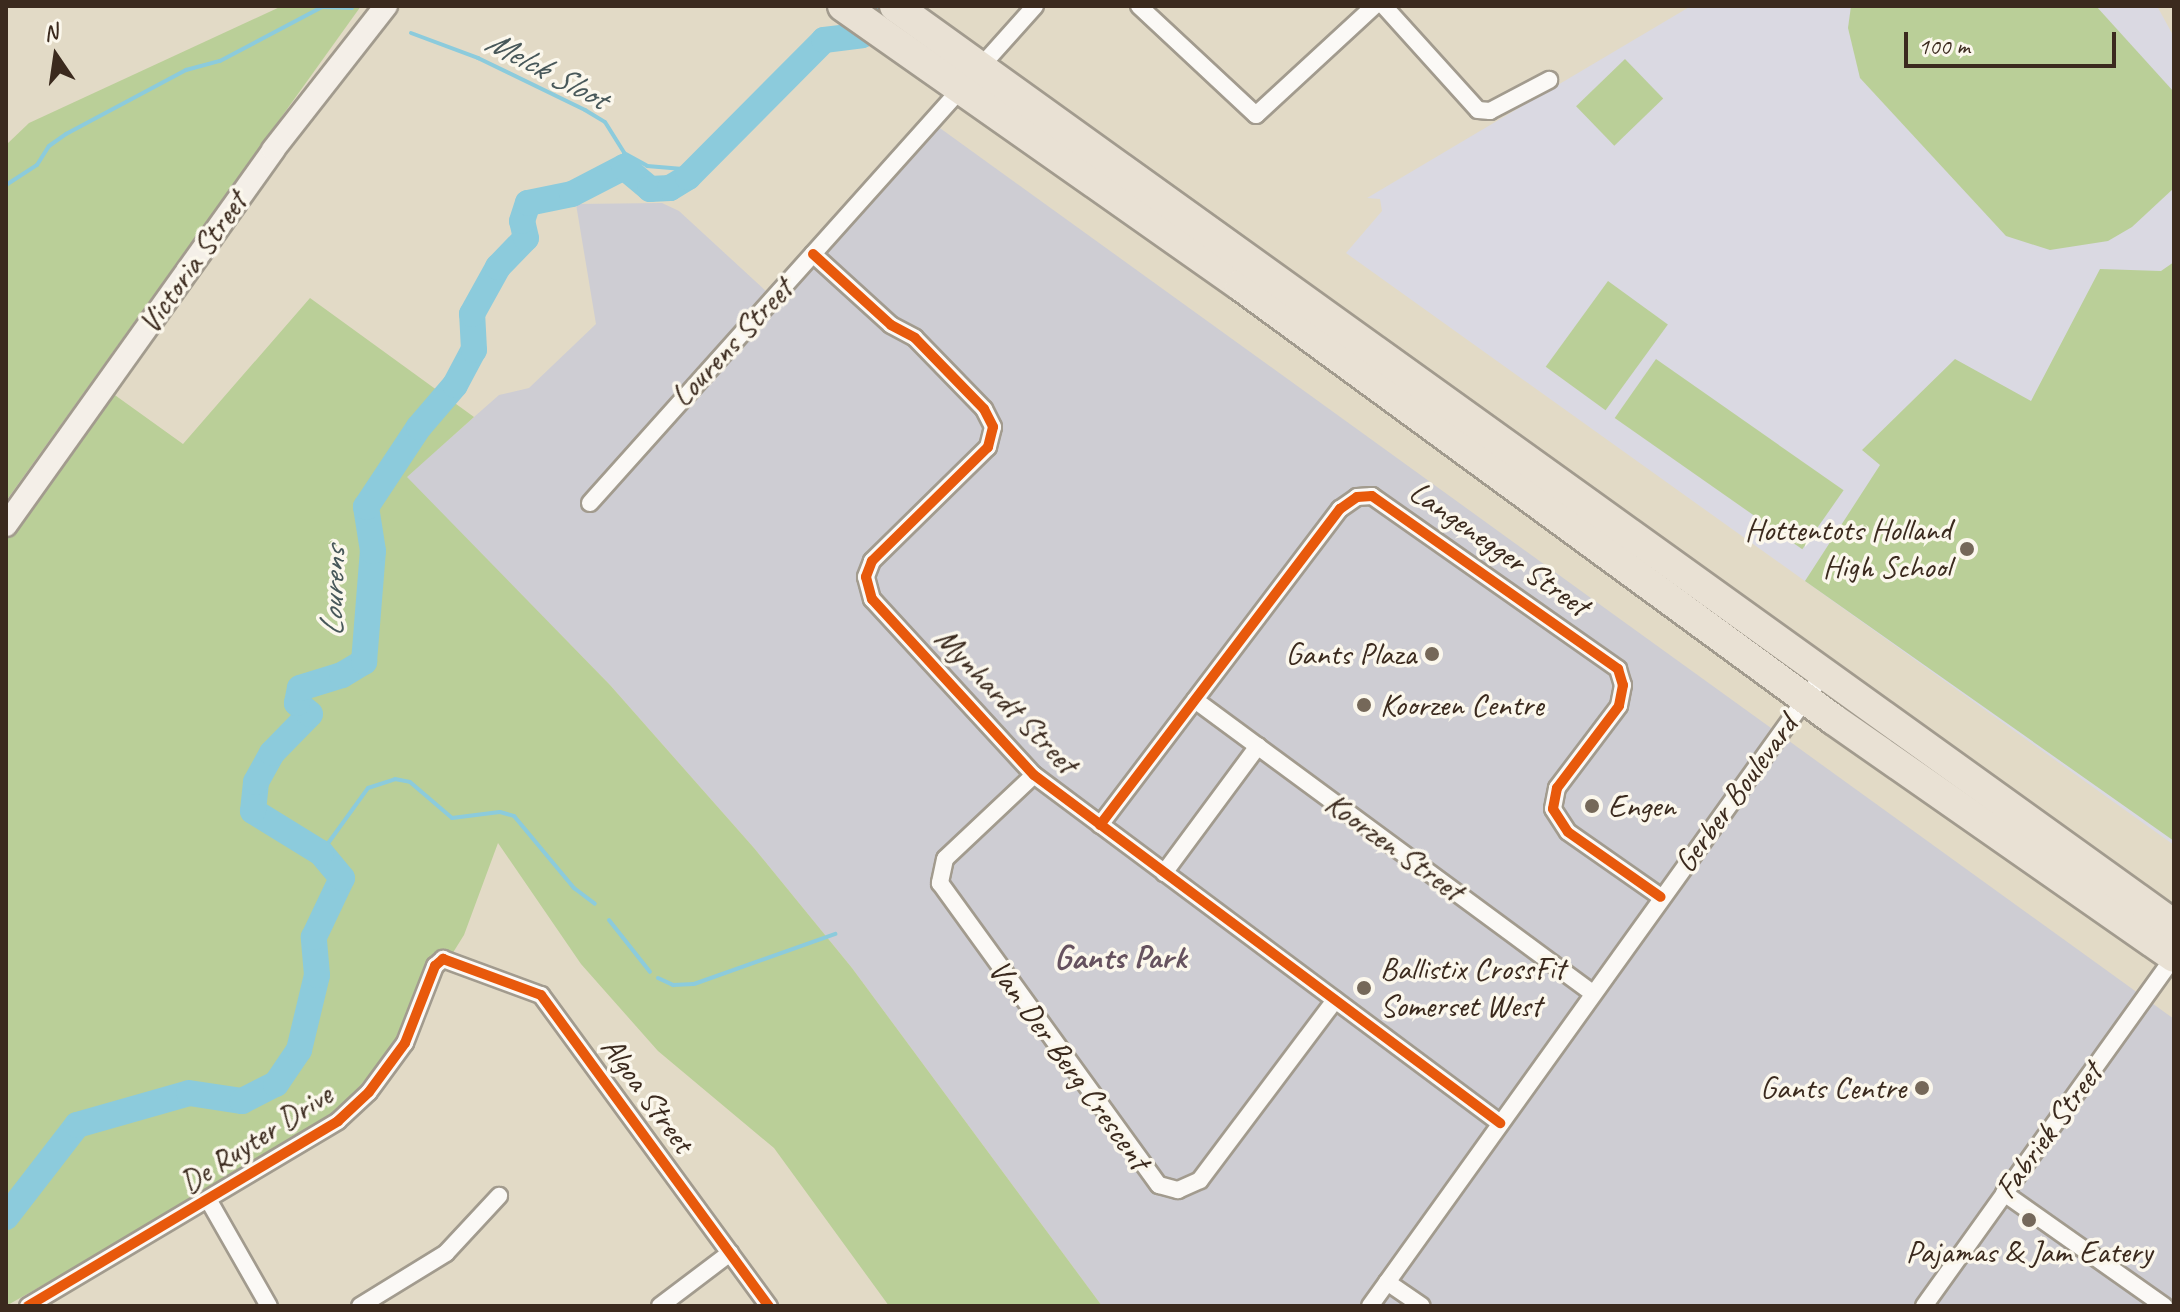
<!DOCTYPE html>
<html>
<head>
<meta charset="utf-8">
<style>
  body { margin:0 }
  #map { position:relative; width:2180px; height:1312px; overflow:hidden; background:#e2dac6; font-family:Caveat,sans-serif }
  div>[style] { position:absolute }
  .built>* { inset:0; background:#dad9e2 }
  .industrial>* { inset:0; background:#cecdd3 }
  .green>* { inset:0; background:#bacf98; transform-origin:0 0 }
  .stream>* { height:4px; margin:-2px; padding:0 2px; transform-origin:2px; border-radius:2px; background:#8ccbdc }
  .river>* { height:26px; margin:-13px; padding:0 13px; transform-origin:13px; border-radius:13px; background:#8ccbdc }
  .roads { filter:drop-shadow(2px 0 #a29b8e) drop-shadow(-2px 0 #a29b8e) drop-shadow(0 2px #a29b8e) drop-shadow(0 -2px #a29b8e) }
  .street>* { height:16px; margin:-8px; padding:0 8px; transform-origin:8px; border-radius:8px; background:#fbf9f6 }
  .secondary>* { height:22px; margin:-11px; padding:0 11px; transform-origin:11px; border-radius:11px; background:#f4efe8 }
  .highway>* { height:30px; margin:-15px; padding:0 15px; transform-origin:15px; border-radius:15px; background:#e9e1d4 }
  .cycleway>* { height:10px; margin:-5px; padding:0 5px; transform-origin:5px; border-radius:5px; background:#e8590c }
  .dots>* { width:22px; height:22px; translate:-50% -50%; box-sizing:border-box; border:4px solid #fbf7ec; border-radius:50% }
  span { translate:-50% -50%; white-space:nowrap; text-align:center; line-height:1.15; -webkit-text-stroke:7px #fbf7ec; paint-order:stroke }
  .street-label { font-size:32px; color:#3b2a1e }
  .poi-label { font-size:32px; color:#3b2a1e }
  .right { translate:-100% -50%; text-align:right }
  .left { translate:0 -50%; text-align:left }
  .water-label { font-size:34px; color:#48585a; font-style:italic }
  .neighbourhood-label { font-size:34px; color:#66525f; font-weight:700 }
  .frame { position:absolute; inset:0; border:8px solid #3b2a1e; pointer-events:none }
  .north { position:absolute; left:16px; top:16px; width:80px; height:80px; -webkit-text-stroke:6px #fbf7ec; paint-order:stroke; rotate:347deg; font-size:22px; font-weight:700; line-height:32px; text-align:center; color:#3b2a1e }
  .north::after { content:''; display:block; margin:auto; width:28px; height:36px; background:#3b2a1e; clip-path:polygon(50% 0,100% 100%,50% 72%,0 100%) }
  .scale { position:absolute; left:1904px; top:32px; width:212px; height:36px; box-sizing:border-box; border:4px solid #3b2a1e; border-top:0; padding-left:10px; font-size:24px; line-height:28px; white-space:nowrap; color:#3b2a1e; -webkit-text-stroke:6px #fbf7ec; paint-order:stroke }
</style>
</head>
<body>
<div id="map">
  <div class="built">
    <div style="clip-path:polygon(1691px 6px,2157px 6px,2174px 37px,2174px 845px,1346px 253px,1382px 211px,1380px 199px,1367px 198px)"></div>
  </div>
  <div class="industrial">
    <div style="clip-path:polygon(926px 118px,2174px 1019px,2174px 1306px,1102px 1306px,852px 968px,754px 848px,610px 685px,406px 477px,499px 395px,529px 388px,596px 324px,576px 204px,662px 203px,679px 211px,767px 292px)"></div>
  </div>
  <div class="green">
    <div style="clip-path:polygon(282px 6px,361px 6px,6px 501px,6px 145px,29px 123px)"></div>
    <div style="clip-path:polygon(1851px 6px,2096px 6px,2174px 92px,2174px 188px,2132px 227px,2108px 241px,2050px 250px,2006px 236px,1860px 78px,1848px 28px)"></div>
    <div style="left:1625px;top:59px;width:55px;height:68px;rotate:46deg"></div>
    <div style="clip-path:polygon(2174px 262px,2174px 841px,1805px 581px,1880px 465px,1862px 450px,1955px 359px,2031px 401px,2100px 269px,2161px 271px)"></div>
    <div style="left:1608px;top:281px;width:74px;height:106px;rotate:36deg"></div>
    <div style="clip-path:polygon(310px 298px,474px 417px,407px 477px,610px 685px,754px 848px,852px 968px,1102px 1306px,889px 1306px,774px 1148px,658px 1051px,581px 964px,498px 843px,464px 935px,449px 959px,427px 964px,392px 1047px,345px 1104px,239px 1174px,6px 1306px,6px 540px,112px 393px,183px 444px)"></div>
    <div style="left:1656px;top:359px;width:229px;height:72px;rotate:35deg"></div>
  </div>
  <div class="stream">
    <div style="left:411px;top:33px;width:72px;rotate:20.5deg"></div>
    <div style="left:478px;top:58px;width:119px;rotate:25.9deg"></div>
    <div style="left:585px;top:110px;width:23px;rotate:31deg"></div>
    <div style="left:605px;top:122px;width:36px;rotate:58deg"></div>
    <div style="left:624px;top:153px;width:26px;rotate:29deg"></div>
    <div style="left:647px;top:166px;width:48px;rotate:4.8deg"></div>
    <div style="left:6px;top:185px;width:37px;rotate:-33deg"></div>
    <div style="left:37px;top:165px;width:22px;rotate:-58deg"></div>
    <div style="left:49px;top:146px;width:21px;rotate:-35deg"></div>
    <div style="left:66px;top:134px;width:136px;rotate:-28.1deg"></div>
    <div style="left:186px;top:70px;width:35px;rotate:-15deg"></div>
    <div style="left:220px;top:61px;width:115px;rotate:-27.9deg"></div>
    <div style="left:322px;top:7px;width:30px;rotate:2deg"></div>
    <div style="left:321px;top:853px;width:80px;rotate:-54.1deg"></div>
    <div style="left:368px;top:788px;width:28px;rotate:-18deg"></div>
    <div style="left:395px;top:779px;width:15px;rotate:11deg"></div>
    <div style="left:410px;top:782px;width:55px;rotate:40.6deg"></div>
    <div style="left:452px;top:818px;width:48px;rotate:-7.1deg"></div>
    <div style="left:500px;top:812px;width:15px;rotate:16deg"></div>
    <div style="left:514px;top:816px;width:94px;rotate:50.2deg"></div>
    <div style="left:574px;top:888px;width:26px;rotate:37deg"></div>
    <div style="left:609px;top:920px;width:66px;rotate:51.7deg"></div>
    <div style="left:658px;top:978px;width:17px;rotate:25deg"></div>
    <div style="left:673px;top:985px;width:21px;rotate:-3deg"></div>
    <div style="left:694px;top:984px;width:150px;rotate:-19.5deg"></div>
  </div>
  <div class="river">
    <div style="left:6px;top:1217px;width:116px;rotate:-52.3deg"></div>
    <div style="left:77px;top:1125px;width:116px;rotate:-15.9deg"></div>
    <div style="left:189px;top:1093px;width:54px;rotate:8.6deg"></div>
    <div style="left:242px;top:1101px;width:38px;rotate:-27deg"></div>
    <div style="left:276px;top:1084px;width:41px;rotate:-55.9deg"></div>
    <div style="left:299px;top:1050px;width:77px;rotate:-76.5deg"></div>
    <div style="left:317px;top:975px;width:38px;rotate:-95deg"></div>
    <div style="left:314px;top:937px;width:65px;rotate:-64.6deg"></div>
    <div style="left:342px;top:878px;width:33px;rotate:-130deg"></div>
    <div style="left:321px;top:853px;width:80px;rotate:-148.3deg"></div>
    <div style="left:253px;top:811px;width:29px;rotate:-84deg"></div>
    <div style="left:256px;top:782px;width:33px;rotate:-61deg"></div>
    <div style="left:272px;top:753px;width:54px;rotate:-45.7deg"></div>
    <div style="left:310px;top:714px;width:17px;rotate:-140deg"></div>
    <div style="left:297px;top:703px;width:15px;rotate:-79deg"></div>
    <div style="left:300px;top:688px;width:44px;rotate:-17.2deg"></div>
    <div style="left:342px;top:675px;width:26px;rotate:-31deg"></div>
    <div style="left:364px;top:662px;width:111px;rotate:-85.4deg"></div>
    <div style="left:373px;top:551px;width:45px;rotate:-99deg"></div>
    <div style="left:366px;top:507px;width:96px;rotate:-56.5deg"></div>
    <div style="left:419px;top:427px;width:55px;rotate:-49.4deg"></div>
    <div style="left:455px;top:385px;width:40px;rotate:-62deg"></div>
    <div style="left:474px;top:350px;width:36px;rotate:-93deg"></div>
    <div style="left:472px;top:314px;width:54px;rotate:-61deg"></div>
    <div style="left:498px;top:267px;width:40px;rotate:-46deg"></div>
    <div style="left:526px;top:238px;width:17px;rotate:-103deg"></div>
    <div style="left:522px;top:221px;width:19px;rotate:-72deg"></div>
    <div style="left:528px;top:203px;width:45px;rotate:-11.6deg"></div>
    <div style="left:572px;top:194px;width:59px;rotate:-27.4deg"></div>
    <div style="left:624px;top:167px;width:34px;rotate:40deg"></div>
    <div style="left:650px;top:189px;width:20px;rotate:-3deg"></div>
    <div style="left:670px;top:188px;width:21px;rotate:-31deg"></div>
    <div style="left:688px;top:177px;width:193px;rotate:-45.2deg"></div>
    <div style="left:824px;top:40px;width:38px;rotate:-7deg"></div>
    <div style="left:862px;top:35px;width:31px;rotate:-42deg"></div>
  </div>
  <div class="roads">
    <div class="street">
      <div style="left:1139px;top:6px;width:160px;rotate:43deg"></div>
      <div style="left:1256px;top:115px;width:161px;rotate:-42.7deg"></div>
      <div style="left:1384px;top:6px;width:140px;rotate:47.9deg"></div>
      <div style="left:1478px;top:110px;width:12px;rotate:5deg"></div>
      <div style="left:1490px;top:111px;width:67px;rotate:-27.7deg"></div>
      <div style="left:813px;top:254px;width:105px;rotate:42.3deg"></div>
      <div style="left:891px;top:325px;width:27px;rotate:28deg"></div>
      <div style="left:915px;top:338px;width:99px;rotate:45.8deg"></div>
      <div style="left:984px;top:409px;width:20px;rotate:63deg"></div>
      <div style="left:993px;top:427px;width:21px;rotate:104deg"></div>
      <div style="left:988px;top:447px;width:163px;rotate:135.5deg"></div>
      <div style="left:872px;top:561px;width:17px;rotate:111deg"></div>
      <div style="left:866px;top:577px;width:23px;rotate:75deg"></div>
      <div style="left:872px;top:599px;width:239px;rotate:47.4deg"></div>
      <div style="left:1034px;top:775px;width:582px;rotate:36.75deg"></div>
      <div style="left:590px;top:503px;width:667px;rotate:-48.16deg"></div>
      <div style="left:1195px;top:700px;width:494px;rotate:36.4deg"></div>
      <div style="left:1034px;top:775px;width:122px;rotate:136.7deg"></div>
      <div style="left:945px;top:859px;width:25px;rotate:102deg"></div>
      <div style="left:940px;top:883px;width:373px;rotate:54.1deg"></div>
      <div style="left:1159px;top:1185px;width:20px;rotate:15deg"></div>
      <div style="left:1178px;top:1190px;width:24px;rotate:-24deg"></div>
      <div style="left:1200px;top:1180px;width:225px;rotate:-53.1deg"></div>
      <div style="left:1100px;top:825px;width:397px;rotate:-52.8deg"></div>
      <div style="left:1340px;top:509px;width:21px;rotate:-35deg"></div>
      <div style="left:1357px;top:497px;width:15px;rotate:-4deg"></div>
      <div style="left:1372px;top:496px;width:301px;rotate:35.1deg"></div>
      <div style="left:1618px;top:669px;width:17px;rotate:73deg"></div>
      <div style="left:1623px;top:685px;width:21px;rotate:101deg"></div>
      <div style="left:1619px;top:706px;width:103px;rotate:127.1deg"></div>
      <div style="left:1557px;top:788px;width:21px;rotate:101deg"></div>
      <div style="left:1553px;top:809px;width:27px;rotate:57deg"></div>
      <div style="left:1568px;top:832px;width:113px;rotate:35deg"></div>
      <div style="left:1164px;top:873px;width:158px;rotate:-53.5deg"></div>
      <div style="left:2004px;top:1193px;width:196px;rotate:35.2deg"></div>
      <div style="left:209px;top:1201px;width:121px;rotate:60.3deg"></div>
      <div style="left:1387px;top:1282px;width:42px;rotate:34.4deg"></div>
      <div style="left:28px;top:1306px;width:361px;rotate:-30.8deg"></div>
      <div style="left:338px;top:1121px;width:42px;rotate:-43.1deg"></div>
      <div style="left:369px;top:1092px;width:61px;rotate:-53.7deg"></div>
      <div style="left:405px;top:1043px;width:83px;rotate:-68.7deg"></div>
      <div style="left:435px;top:966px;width:11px;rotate:-41deg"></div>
      <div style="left:443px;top:959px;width:104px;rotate:20.2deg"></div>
      <div style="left:541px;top:995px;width:386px;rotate:53.8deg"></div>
      <div style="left:360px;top:1306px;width:101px;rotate:-31.6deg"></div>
      <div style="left:446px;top:1253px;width:78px;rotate:-47.1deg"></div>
      <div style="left:660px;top:1306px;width:88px;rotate:-37.1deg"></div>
      <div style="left:1370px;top:1306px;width:779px;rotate:-54.35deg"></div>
      <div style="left:1924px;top:1306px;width:429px;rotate:-54.4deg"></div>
    </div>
    <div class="secondary">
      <div style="left:6px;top:525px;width:460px;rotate:-54.5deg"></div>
      <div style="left:273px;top:150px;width:183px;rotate:-51.9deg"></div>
    </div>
    <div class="highway">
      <div style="left:843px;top:6px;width:485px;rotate:35.1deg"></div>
      <div style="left:1240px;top:285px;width:735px;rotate:36.2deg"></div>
      <div style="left:1833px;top:719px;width:416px;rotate:34.9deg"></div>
      <div style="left:895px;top:6px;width:1575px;rotate:35.7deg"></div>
    </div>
  </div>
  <div class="cycleway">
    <div style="left:813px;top:254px;width:105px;rotate:42.3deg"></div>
    <div style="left:891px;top:325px;width:27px;rotate:28deg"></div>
    <div style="left:915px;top:338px;width:99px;rotate:45.8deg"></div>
    <div style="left:984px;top:409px;width:20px;rotate:63deg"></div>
    <div style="left:993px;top:427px;width:21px;rotate:104deg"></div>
    <div style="left:988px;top:447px;width:163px;rotate:135.5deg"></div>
    <div style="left:872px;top:561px;width:17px;rotate:111deg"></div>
    <div style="left:866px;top:577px;width:23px;rotate:75deg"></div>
    <div style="left:872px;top:599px;width:239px;rotate:47.4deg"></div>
    <div style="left:1034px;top:775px;width:582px;rotate:36.75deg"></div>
    <div style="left:1100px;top:825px;width:397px;rotate:-52.8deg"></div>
    <div style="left:1340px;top:509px;width:21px;rotate:-35deg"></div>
    <div style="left:1357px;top:497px;width:15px;rotate:-4deg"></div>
    <div style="left:1372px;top:496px;width:301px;rotate:35.1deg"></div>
    <div style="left:1618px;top:669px;width:17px;rotate:73deg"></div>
    <div style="left:1623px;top:685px;width:21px;rotate:101deg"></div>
    <div style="left:1619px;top:706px;width:103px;rotate:127.1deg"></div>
    <div style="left:1557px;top:788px;width:21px;rotate:101deg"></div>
    <div style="left:1553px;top:809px;width:27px;rotate:57deg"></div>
    <div style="left:1568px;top:832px;width:113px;rotate:35deg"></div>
    <div style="left:28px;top:1306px;width:361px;rotate:-30.8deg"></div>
    <div style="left:338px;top:1121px;width:42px;rotate:-43.1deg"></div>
    <div style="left:369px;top:1092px;width:61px;rotate:-53.7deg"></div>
    <div style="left:405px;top:1043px;width:83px;rotate:-68.7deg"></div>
    <div style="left:435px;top:966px;width:11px;rotate:-41deg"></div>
    <div style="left:443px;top:959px;width:104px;rotate:20.2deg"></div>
    <div style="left:541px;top:995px;width:386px;rotate:53.8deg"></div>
  </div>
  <div class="dots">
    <div style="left:1967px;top:549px;background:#756859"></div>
    <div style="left:1432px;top:654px;background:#756859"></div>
    <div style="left:1364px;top:705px;background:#756859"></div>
    <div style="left:1592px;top:806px;background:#756859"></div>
    <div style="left:1364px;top:988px;background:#756859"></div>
    <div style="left:1922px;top:1088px;background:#756859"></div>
    <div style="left:2029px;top:1220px;background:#756859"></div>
  </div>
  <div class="street-label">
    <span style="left:193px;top:263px;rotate:-55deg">Victoria Street</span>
    <span style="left:732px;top:343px;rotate:-47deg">Lourens Street</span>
    <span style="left:1499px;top:549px;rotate:35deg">Langenegger Street</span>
    <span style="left:1006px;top:701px;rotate:46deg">Mynhardt Street</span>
    <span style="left:1736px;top:794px;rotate:-54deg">Gerber Boulevard</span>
    <span style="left:1394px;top:847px;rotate:36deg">Koorzen Street</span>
    <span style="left:1069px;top:1065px;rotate:54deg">Van Der Berg Crescent</span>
    <span style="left:647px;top:1095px;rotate:54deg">Algoa Street</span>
    <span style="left:2049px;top:1131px;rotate:-54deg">Fabriek Street</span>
    <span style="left:256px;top:1139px;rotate:-33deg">De Ruyter Drive</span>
  </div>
  <div class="poi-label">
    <span class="right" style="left:1951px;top:549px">Hottentots Holland<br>High School</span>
    <span class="right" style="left:1416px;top:654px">Gants Plaza</span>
    <span class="left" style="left:1380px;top:705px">Koorzen Centre</span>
    <span class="left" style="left:1608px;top:806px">Engen</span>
    <span class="left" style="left:1380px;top:988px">Ballistix CrossFit<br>Somerset West</span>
    <span class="right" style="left:1906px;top:1088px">Gants Centre</span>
    <span style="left:2029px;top:1252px">Pajamas &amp; Jam Eatery</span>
  </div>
  <div class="water-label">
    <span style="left:547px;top:69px;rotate:28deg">Melck Sloot</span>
    <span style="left:332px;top:592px;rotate:-88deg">Lourens</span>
  </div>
  <div class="neighbourhood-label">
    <span style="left:1120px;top:957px">Gants Park</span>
  </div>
  <div class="frame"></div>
  <div class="north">N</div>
  <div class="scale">100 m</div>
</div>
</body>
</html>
